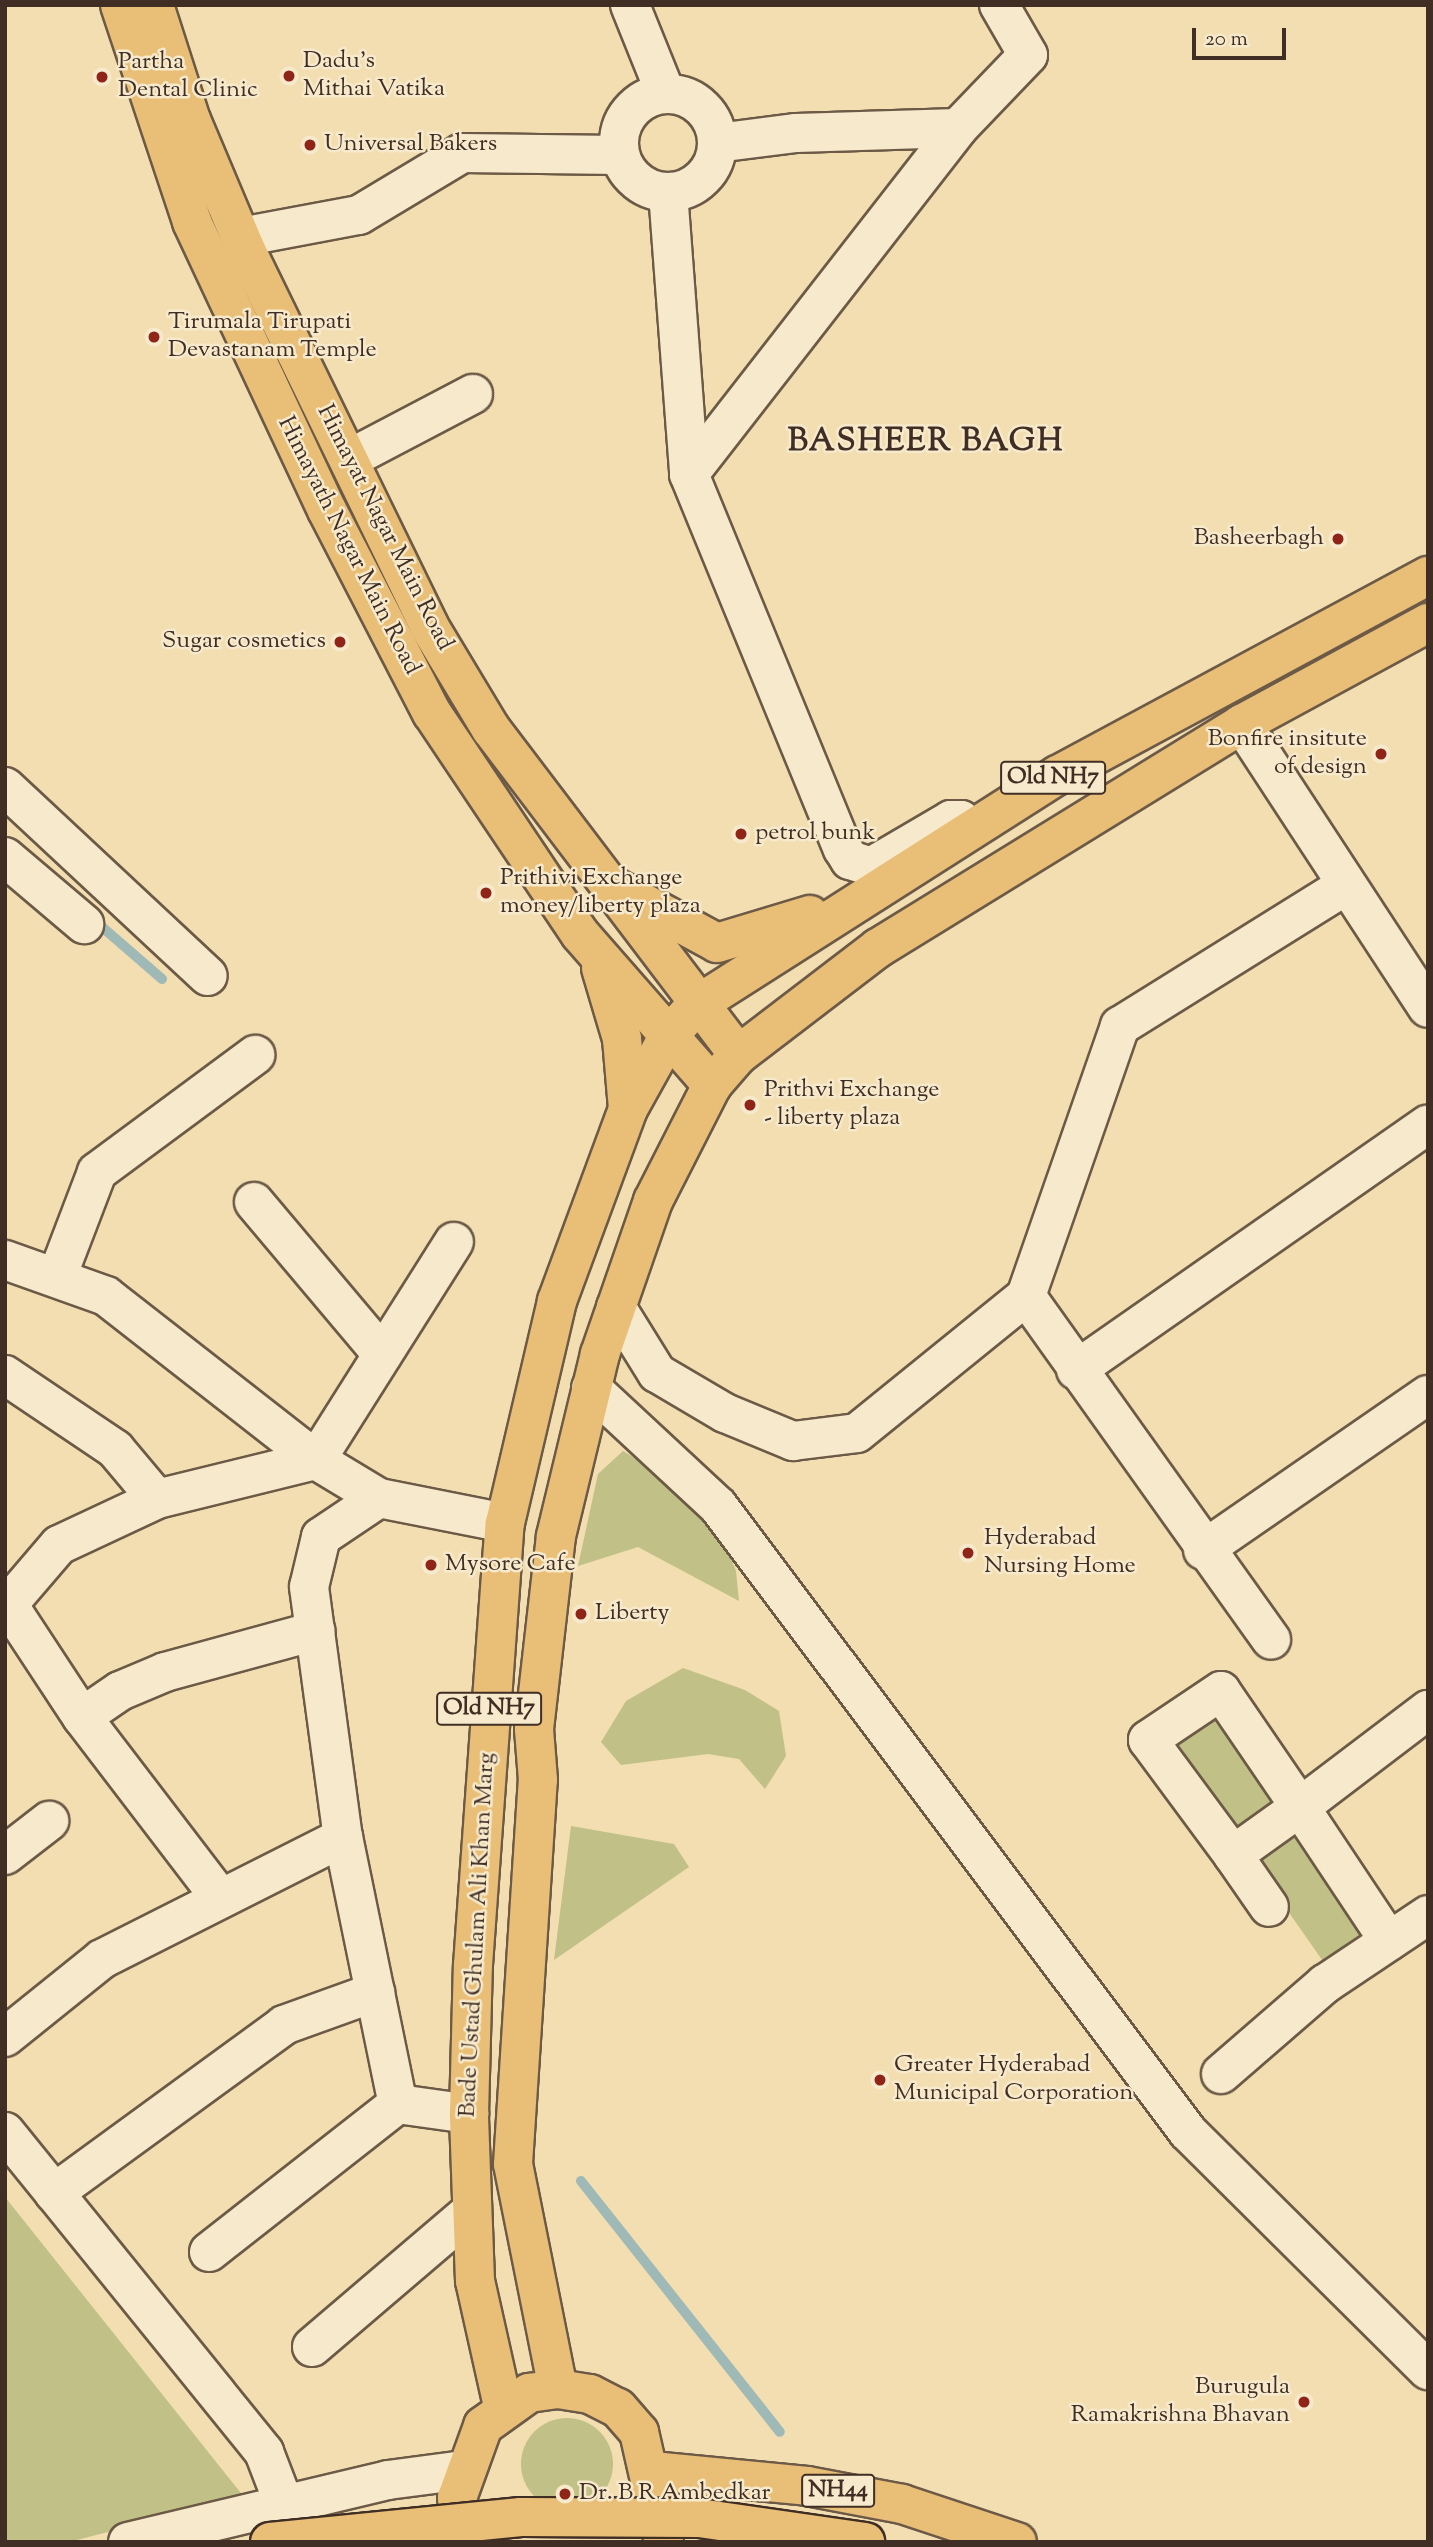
<!DOCTYPE html>
<html>
<head>
<meta charset="utf-8">
<style>
  body { margin:0 }
  #map { position:relative; width:1433px; height:2547px; overflow:hidden; background:#f2deb1; font-family:"Sorts Mill Goudy",serif }
  div>[style] { position:absolute }
  .green>* { inset:0; background:#c0c087; transform-origin:0 0 }
  .round { border-radius:50% }
  .stream>* { height:10px; margin:-5px; padding:0 5px; transform-origin:5px; border-radius:5px; background:#9fb9b6 }
  .roads { filter:drop-shadow(2px 0 #6c5a47) drop-shadow(-2px 0 #6c5a47) drop-shadow(0 2px #6c5a47) drop-shadow(0 -2px #6c5a47) }
  .street>* { height:38px; margin:-19px; padding:0 19px; transform-origin:19px; border-radius:19px; background:#f7eacc }
  .secondary>* { height:38px; margin:-19px; padding:0 19px; transform-origin:19px; border-radius:19px; background:#f7eacc }
  .secondary>.ring { margin:-19px; padding:0; box-sizing:content-box; background:none; border:38px solid #f7eacc; border-radius:50% }
  .primary>* { height:38px; margin:-19px; padding:0 19px; transform-origin:19px; border-radius:19px; background:#e9bf78 }
  .highway>* { height:38px; margin:-19px; padding:0 19px; transform-origin:19px; border-radius:19px; background:#e9bf78 }
  .bridges { filter:drop-shadow(2px 0 #402e24) drop-shadow(-2px 0 #402e24) drop-shadow(0 2px #402e24) drop-shadow(0 -2px #402e24) }
  .primary-bridge>* { height:38px; margin:-19px; padding:0 19px; transform-origin:19px; border-radius:19px; background:#e9bf78 }
  .dots>* { width:19px; height:19px; translate:-50% -50%; box-sizing:border-box; border:4px solid #f7eacc; border-radius:50% }
  span { translate:-50% -50%; white-space:nowrap; text-align:center; line-height:1.15; -webkit-text-stroke:5px #f7eacc; paint-order:stroke }
  .shield-label span { padding:2px 5px; background:#f7eacc; border:2px solid; border-radius:5px; -webkit-text-stroke-width:0 }
  .shield-label { font-size:23px; color:#402e24; font-weight:700 }
  .poi-label { font-size:24px; color:#402e24 }
  .left { translate:0 -50%; text-align:left }
  .right { translate:-100% -50%; text-align:right }
  .street-label { font-size:24px; color:#402e24 }
  .district-label { font-size:32px; color:#402e24; font-weight:700; letter-spacing:2px }
  .frame { position:absolute; inset:0; border:7px solid #402e24; pointer-events:none }
  .scale { position:absolute; left:1192px; top:28px; width:94px; height:32px; box-sizing:border-box; border:4px solid #402e24; border-top:0; padding-left:9px; font-size:21px; line-height:24px; white-space:nowrap; color:#402e24; -webkit-text-stroke:5px #f7eacc; paint-order:stroke }
</style>
</head>
<body>
<div id="map">
  <div class="green">
    <div style="clip-path:polygon(623px 1451px,675px 1482px,722px 1537px,736px 1571px,739px 1601px,638px 1547px,578px 1566px,598px 1474px)"></div>
    <div style="clip-path:polygon(683px 1668px,745px 1690px,779px 1711px,786px 1756px,765px 1789px,739px 1759px,708px 1754px,621px 1765px,601px 1742px,626px 1701px)"></div>
    <div style="left:1215px;top:1698px;width:123px;height:61px;rotate:55deg"></div>
    <div style="clip-path:polygon(571px 1826px,674px 1844px,689px 1867px,554px 1960px)"></div>
    <div style="left:1303px;top:1828px;width:120px;height:60px;rotate:55deg"></div>
    <div style="clip-path:polygon(5px 2197px,244px 2497px,69px 2542px,5px 2542px)"></div>
    <div class="round" style="left:521px;top:2418px;width:92px;height:92px"></div>
  </div>
  <div class="stream">
    <div style="left:94px;top:920px;width:90px;rotate:40.9deg"></div>
    <div style="left:581px;top:2181px;width:320px;rotate:51.6deg"></div>
  </div>
  <div class="roads">
    <div class="street">
      <div style="left:717px;top:143px;width:80px;rotate:-7.2deg"></div>
      <div style="left:796px;top:133px;width:162px;rotate:-1.8deg"></div>
      <div style="left:241px;top:237px;width:120px;rotate:-10.6deg"></div>
      <div style="left:359px;top:215px;width:120px;rotate:-31deg"></div>
      <div style="left:462px;top:153px;width:157px;rotate:0.7deg"></div>
      <div style="left:349px;top:459px;width:140px;rotate:-27.7deg"></div>
      <div style="left:689px;top:474px;width:438px;rotate:-52.1deg"></div>
      <div style="left:958px;top:128px;width:101px;rotate:-46.2deg"></div>
      <div style="left:1028px;top:55px;width:58px;rotate:-120.1deg"></div>
      <div style="left:1242px;top:724px;width:339px;rotate:56.8deg"></div>
      <div style="left:5px;top:787px;width:277px;rotate:43deg"></div>
      <div style="left:5px;top:857px;width:104px;rotate:40.3deg"></div>
      <div style="left:254px;top:1202px;width:199px;rotate:49.9deg"></div>
      <div style="left:5px;top:1260px;width:107px;rotate:19.6deg"></div>
      <div style="left:106px;top:1296px;width:266px;rotate:38deg"></div>
      <div style="left:316px;top:1460px;width:74px;rotate:31.1deg"></div>
      <div style="left:379px;top:1498px;width:128px;rotate:11.2deg"></div>
      <div style="left:57px;top:1277px;width:112px;rotate:-69.1deg"></div>
      <div style="left:97px;top:1172px;width:197px;rotate:-36.5deg"></div>
      <div style="left:1026px;top:1296px;width:422px;rotate:54.5deg"></div>
      <div style="left:616px;top:1307px;width:78px;rotate:58.2deg"></div>
      <div style="left:657px;top:1373px;width:79px;rotate:30.5deg"></div>
      <div style="left:725px;top:1413px;width:74px;rotate:22.4deg"></div>
      <div style="left:793px;top:1441px;width:64px;rotate:-7.1deg"></div>
      <div style="left:857px;top:1433px;width:218px;rotate:-39deg"></div>
      <div style="left:1026px;top:1296px;width:286px;rotate:-70.8deg"></div>
      <div style="left:1120px;top:1026px;width:265px;rotate:-31.9deg"></div>
      <div style="left:1076px;top:1370px;width:429px;rotate:-34.9deg"></div>
      <div style="left:5px;top:1375px;width:133px;rotate:33.9deg"></div>
      <div style="left:115px;top:1449px;width:65px;rotate:50deg"></div>
      <div style="left:379px;top:1498px;width:70px;rotate:146.1deg"></div>
      <div style="left:321px;top:1537px;width:51px;rotate:103.5deg"></div>
      <div style="left:309px;top:1587px;width:252px;rotate:82.3deg"></div>
      <div style="left:343px;top:1837px;width:273px;rotate:78.4deg"></div>
      <div style="left:1203px;top:1550px;width:273px;rotate:-34.6deg"></div>
      <div style="left:7px;top:1603px;width:136px;rotate:56.7deg"></div>
      <div style="left:82px;top:1717px;width:224px;rotate:52.6deg"></div>
      <div style="left:5px;top:1608px;width:83px;rotate:-49.4deg"></div>
      <div style="left:59px;top:1545px;width:108px;rotate:-25.1deg"></div>
      <div style="left:157px;top:1499px;width:164px;rotate:-13.8deg"></div>
      <div style="left:316px;top:1460px;width:258px;rotate:-57.7deg"></div>
      <div style="left:82px;top:1717px;width:46px;rotate:-34.4deg"></div>
      <div style="left:120px;top:1691px;width:49px;rotate:-22.9deg"></div>
      <div style="left:165px;top:1672px;width:156px;rotate:-15.3deg"></div>
      <div style="left:5px;top:1855px;width:56px;rotate:-37.7deg"></div>
      <div style="left:1233px;top:1855px;width:63px;rotate:55.3deg"></div>
      <div style="left:1389px;top:1941px;width:161px;rotate:-123.6deg"></div>
      <div style="left:1300px;top:1807px;width:140px;rotate:-124.3deg"></div>
      <div style="left:1221px;top:1691px;width:88px;rotate:146.1deg"></div>
      <div style="left:1148px;top:1740px;width:143px;rotate:53.5deg"></div>
      <div style="left:1233px;top:1855px;width:82px;rotate:-35.6deg"></div>
      <div style="left:1300px;top:1807px;width:161px;rotate:-37.2deg"></div>
      <div style="left:5px;top:2037px;width:124px;rotate:-38.8deg"></div>
      <div style="left:102px;top:1959px;width:270px;rotate:-26.8deg"></div>
      <div style="left:1221px;top:2074px;width:138px;rotate:-40.9deg"></div>
      <div style="left:1325px;top:1984px;width:124px;rotate:-33.8deg"></div>
      <div style="left:5px;top:2132px;width:412px;rotate:51deg"></div>
      <div style="left:264px;top:2452px;width:56px;rotate:69deg"></div>
      <div style="left:54px;top:2193px;width:285px;rotate:-36.1deg"></div>
      <div style="left:284px;top:2025px;width:97px;rotate:-19.9deg"></div>
      <div style="left:209px;top:2252px;width:240px;rotate:-38.1deg"></div>
      <div style="left:398px;top:2104px;width:72px;rotate:8deg"></div>
      <div style="left:312px;top:2347px;width:208px;rotate:-40.5deg"></div>
    </div>
    <div class="secondary">
      <div style="left:630px;top:5px;width:96px;rotate:68deg"></div>
      <div class="ring" style="left:619px;top:94px;width:60px;height:60px"></div>
      <div style="left:668px;top:192px;width:283px;rotate:85.7deg"></div>
      <div style="left:689px;top:474px;width:405px;rotate:67.7deg"></div>
      <div style="left:843px;top:849px;width:13px;rotate:58deg"></div>
      <div style="left:850px;top:860px;width:22px;rotate:18deg"></div>
      <div style="left:871px;top:867px;width:93px;rotate:-30.4deg"></div>
      <div style="left:951px;top:820px;width:10px"></div>
      <div style="left:961px;top:820px;width:13px;rotate:51deg"></div>
      <div style="left:591px;top:1388px;width:173px;rotate:42.9deg"></div>
      <div style="left:718px;top:1506px;width:783px;rotate:53.1deg"></div>
      <div style="left:1188px;top:2132px;width:338px;rotate:44.8deg"></div>
      <div style="left:128px;top:2542px;width:267px;rotate:-13.4deg"></div>
      <div style="left:388px;top:2480px;width:78px;rotate:-7.4deg"></div>
    </div>
    <div class="primary">
      <div style="left:120px;top:5px;width:229px;rotate:71.6deg"></div>
      <div style="left:192px;top:222px;width:318px;rotate:64.9deg"></div>
      <div style="left:327px;top:510px;width:229px;rotate:62.7deg"></div>
      <div style="left:432px;top:713px;width:266px;rotate:56.2deg"></div>
      <div style="left:580px;top:934px;width:201px;rotate:48.8deg"></div>
      <div style="left:154px;top:5px;width:121px;rotate:72.2deg"></div>
      <div style="left:191px;top:120px;width:139px;rotate:67.1deg"></div>
      <div style="left:245px;top:248px;width:420px;rotate:64deg"></div>
      <div style="left:429px;top:626px;width:120px;rotate:59deg"></div>
      <div style="left:491px;top:729px;width:409px;rotate:52.8deg"></div>
      <div style="left:614px;top:887px;width:117px;rotate:28.5deg"></div>
      <div style="left:717px;top:943px;width:97px;rotate:-16.8deg"></div>
      <div style="left:601px;top:968px;width:74px;rotate:73.5deg"></div>
      <div style="left:622px;top:1039px;width:70px;rotate:85.1deg"></div>
      <div style="left:558px;top:2389px;width:229px;rotate:-101.3deg"></div>
      <div style="left:513px;top:2164px;width:385px;rotate:-86.3deg"></div>
      <div style="left:538px;top:1780px;width:51px;rotate:-94.5deg"></div>
      <div style="left:534px;top:1729px;width:194px;rotate:-83.5deg"></div>
      <div style="left:556px;top:1536px;width:187px;rotate:-76.4deg"></div>
      <div style="left:600px;top:1354px;width:162px;rotate:-70.9deg"></div>
      <div style="left:653px;top:1201px;width:130px;rotate:-63deg"></div>
      <div style="left:712px;top:1085px;width:40px;rotate:-49deg"></div>
      <div style="left:738px;top:1055px;width:176px;rotate:-37.4deg"></div>
      <div style="left:878px;top:948px;width:427px;rotate:-31.6deg"></div>
      <div style="left:1242px;top:724px;width:212px;rotate:-28.5deg"></div>
      <div style="left:503px;top:2406px;width:128px;rotate:-102.6deg"></div>
      <div style="left:475px;top:2281px;width:167px;rotate:-92.1deg"></div>
      <div style="left:469px;top:2114px;width:149px;rotate:-88.5deg"></div>
      <div style="left:473px;top:1965px;width:443px;rotate:-85.9deg"></div>
      <div style="left:505px;top:1523px;width:228px;rotate:-76.8deg"></div>
      <div style="left:557px;top:1301px;width:205px;rotate:-69.7deg"></div>
      <div style="left:628px;top:1109px;width:82px;rotate:-60.9deg"></div>
      <div style="left:668px;top:1037px;width:41px;rotate:-48.9deg"></div>
      <div style="left:695px;top:1006px;width:430px;rotate:-32.5deg"></div>
      <div style="left:1058px;top:775px;width:420px;rotate:-28.3deg"></div>
    </div>
    <div class="highway">
      <div style="left:652px;top:2471px;width:156px;rotate:5.5deg"></div>
      <div style="left:807px;top:2486px;width:97px;rotate:10.7deg"></div>
      <div style="left:902px;top:2504px;width:121px;rotate:18.3deg"></div>
      <div style="left:465px;top:2542px;width:45px;rotate:-100.3deg"></div>
      <div style="left:457px;top:2498px;width:77px;rotate:-70.1deg"></div>
      <div style="left:483px;top:2426px;width:57px;rotate:-35.7deg"></div>
      <div style="left:529px;top:2393px;width:29px;rotate:-8deg"></div>
      <div style="left:558px;top:2389px;width:32px;rotate:9deg"></div>
      <div style="left:590px;top:2394px;width:31px;rotate:27deg"></div>
      <div style="left:618px;top:2408px;width:32px;rotate:49deg"></div>
      <div style="left:639px;top:2432px;width:113px;rotate:77.2deg"></div>
    </div>
  </div>
  <div class="bridges">
    <div class="primary-bridge">
      <div style="left:270px;top:2542px;width:252px;rotate:-5.7deg"></div>
      <div style="left:521px;top:2517px;width:178px;rotate:0.3deg"></div>
      <div style="left:699px;top:2518px;width:168px;rotate:8.2deg"></div>
    </div>
  </div>
  <div class="dots">
    <div style="left:289px;top:76px;background:#8f2418"></div>
    <div style="left:102px;top:77px;background:#8f2418"></div>
    <div style="left:310px;top:145px;background:#8f2418"></div>
    <div style="left:154px;top:337px;background:#8f2418"></div>
    <div style="left:1338px;top:539px;background:#8f2418"></div>
    <div style="left:340px;top:642px;background:#8f2418"></div>
    <div style="left:1381px;top:754px;background:#8f2418"></div>
    <div style="left:741px;top:834px;background:#8f2418"></div>
    <div style="left:486px;top:893px;background:#8f2418"></div>
    <div style="left:750px;top:1105px;background:#8f2418"></div>
    <div style="left:968px;top:1553px;background:#8f2418"></div>
    <div style="left:431px;top:1565px;background:#8f2418"></div>
    <div style="left:581px;top:1614px;background:#8f2418"></div>
    <div style="left:880px;top:2080px;background:#8f2418"></div>
    <div style="left:1304px;top:2402px;background:#8f2418"></div>
    <div style="left:565px;top:2494px;background:#8f2418"></div>
  </div>
  <div class="shield-label">
    <span style="left:1053px;top:778px">Old NH7</span>
    <span style="left:489px;top:1709px">Old NH7</span>
    <span style="left:838px;top:2491px">NH44</span>
  </div>
  <div class="poi-label">
    <span class="left" style="left:303px;top:76px">Dadu's<br>Mithai Vatika</span>
    <span class="left" style="left:118px;top:77px">Partha<br>Dental Clinic</span>
    <span class="left" style="left:324px;top:145px">Universal Bakers</span>
    <span class="left" style="left:168px;top:337px">Tirumala Tirupati<br>Devastanam Temple</span>
    <span class="right" style="left:1324px;top:539px">Basheerbagh</span>
    <span class="right" style="left:326px;top:642px">Sugar cosmetics</span>
    <span class="right" style="left:1367px;top:754px">Bonfire insitute<br>of design</span>
    <span class="left" style="left:755px;top:834px">petrol bunk</span>
    <span class="left" style="left:500px;top:893px">Prithivi Exchange<br>money/liberty plaza</span>
    <span class="left" style="left:764px;top:1105px">Prithvi Exchange<br>- liberty plaza</span>
    <span class="left" style="left:984px;top:1553px">Hyderabad<br>Nursing Home</span>
    <span class="left" style="left:445px;top:1565px">Mysore Cafe</span>
    <span class="left" style="left:595px;top:1614px">Liberty</span>
    <span class="left" style="left:894px;top:2080px">Greater Hyderabad<br>Municipal Corporation</span>
    <span class="right" style="left:1290px;top:2402px">Burugula<br>Ramakrishna Bhavan</span>
    <span class="left" style="left:579px;top:2494px">Dr. B R Ambedkar</span>
  </div>
  <div class="street-label">
    <span style="left:384px;top:528px;rotate:63deg">Himayat Nagar Main Road</span>
    <span style="left:348px;top:546px;rotate:63deg">Himayath Nagar Main Road</span>
    <span style="left:478px;top:1935px;rotate:-87deg">Bade Ustad Ghulam Ali Khan Marg</span>
  </div>
  <div class="district-label">
    <span style="left:926px;top:442px">BASHEER BAGH</span>
  </div>
  <div class="frame"></div>
  <div class="scale">20 m</div>
</div>
</body>
</html>
